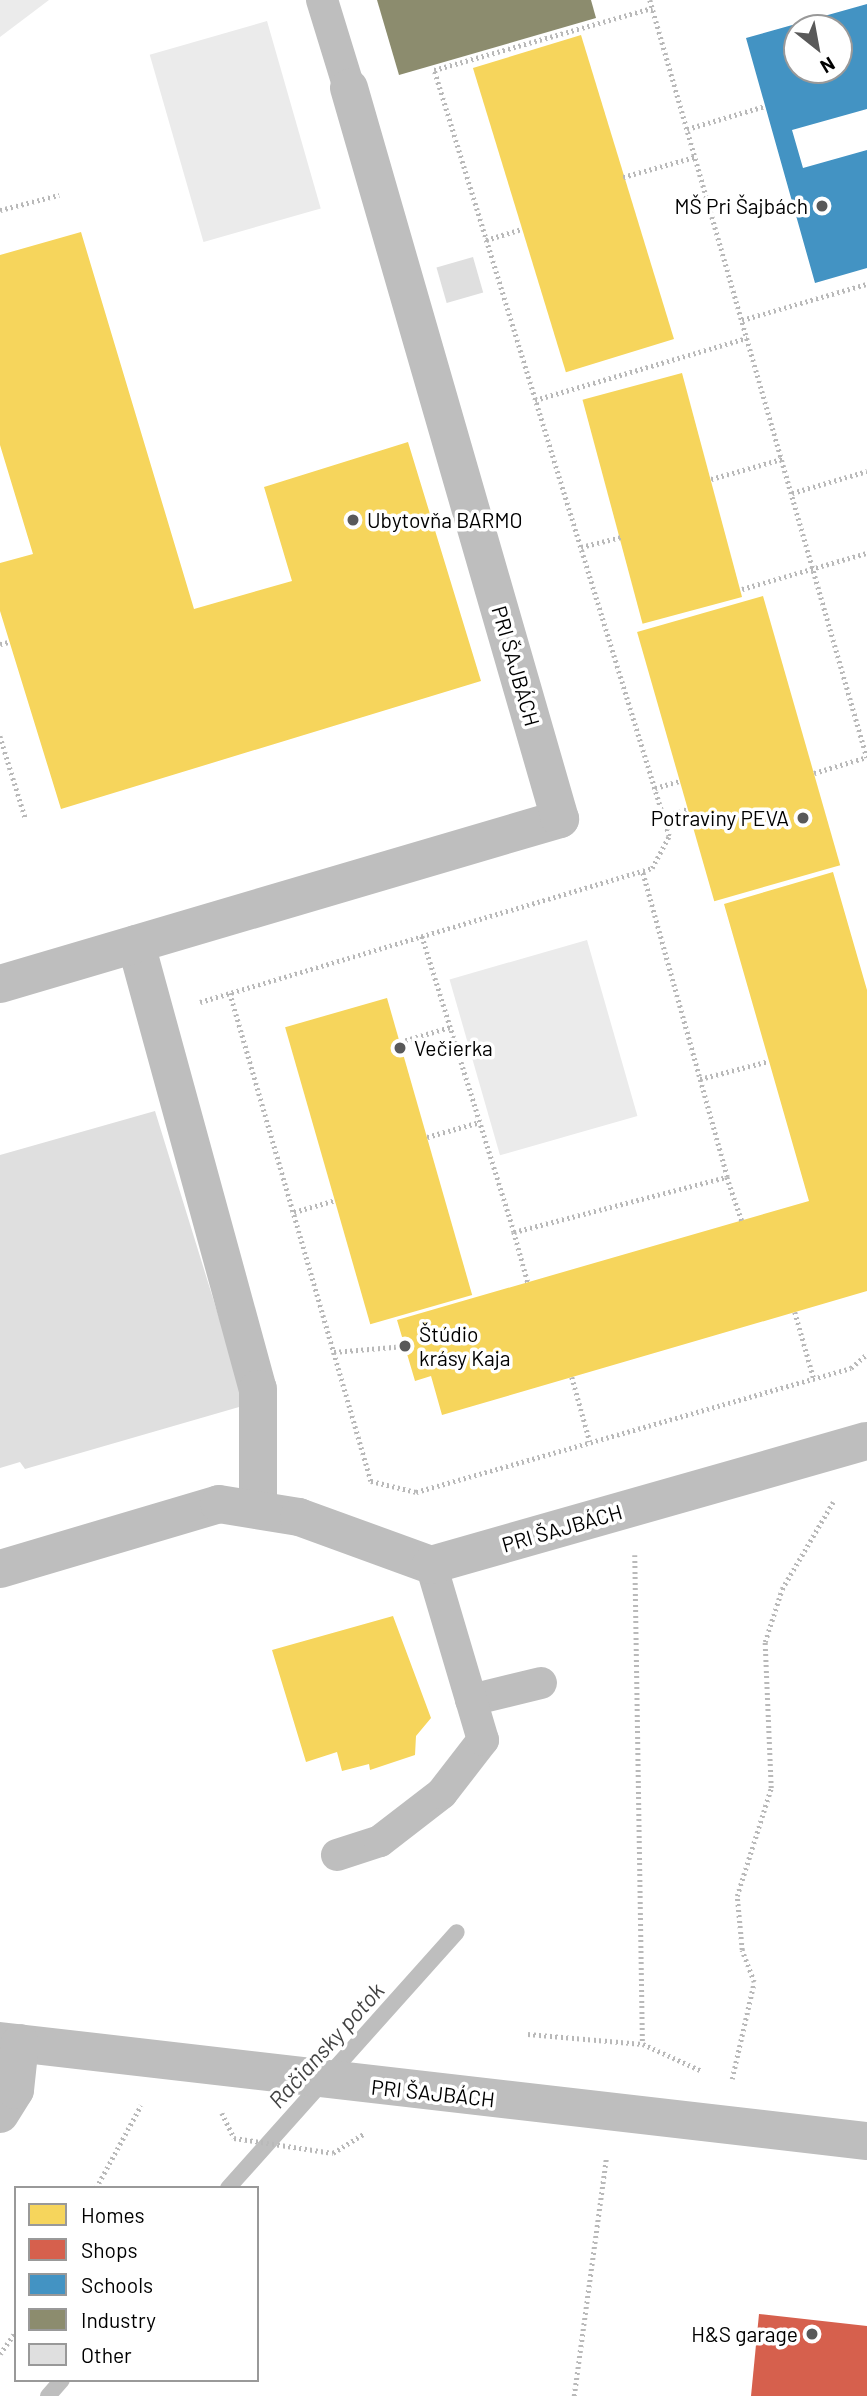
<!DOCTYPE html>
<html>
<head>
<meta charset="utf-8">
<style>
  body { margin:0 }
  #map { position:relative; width:867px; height:2396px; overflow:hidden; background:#fff; font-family:Barlow,sans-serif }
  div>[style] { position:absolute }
  .green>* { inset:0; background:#ebebeb; transform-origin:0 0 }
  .homes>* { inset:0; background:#f6d55c; transform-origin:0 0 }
  .shops>* { inset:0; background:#d6604d }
  .schools>* { inset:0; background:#4393c3 }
  .industry>* { inset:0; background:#8c8c6e }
  .stream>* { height:16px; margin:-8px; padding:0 8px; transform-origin:8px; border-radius:8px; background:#bebebe }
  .building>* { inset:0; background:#dfdfdf; transform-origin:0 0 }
  .path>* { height:4.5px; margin-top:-2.25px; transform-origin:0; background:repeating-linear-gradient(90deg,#b9b9b9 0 2px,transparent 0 5.5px) }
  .service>* { height:32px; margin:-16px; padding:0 16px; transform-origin:16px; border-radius:16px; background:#bebebe }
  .minor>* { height:38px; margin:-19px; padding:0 19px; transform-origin:19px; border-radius:19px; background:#bebebe }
  .dots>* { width:19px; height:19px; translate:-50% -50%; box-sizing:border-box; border:4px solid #fff; border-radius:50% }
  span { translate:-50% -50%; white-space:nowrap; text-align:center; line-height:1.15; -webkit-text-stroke:7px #fff; paint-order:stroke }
  .poi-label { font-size:21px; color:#000 }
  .right { translate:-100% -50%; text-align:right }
  .left { translate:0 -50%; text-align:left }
  .street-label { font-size:21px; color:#000 }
  .water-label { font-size:23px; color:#434343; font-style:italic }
  .legend { position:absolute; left:14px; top:2186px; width:245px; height:196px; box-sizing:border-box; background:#fff; border:2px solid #999; margin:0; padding:9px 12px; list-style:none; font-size:21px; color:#000 }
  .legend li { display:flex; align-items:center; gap:14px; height:35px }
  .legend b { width:35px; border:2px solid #999 }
  .north { position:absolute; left:783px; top:14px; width:70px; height:70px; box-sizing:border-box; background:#fff; border:2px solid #999; border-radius:50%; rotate:149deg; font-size:19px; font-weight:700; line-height:28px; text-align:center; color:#000 }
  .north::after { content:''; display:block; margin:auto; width:24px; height:32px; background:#595959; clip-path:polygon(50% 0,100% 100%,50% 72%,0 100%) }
</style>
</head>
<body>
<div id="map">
  <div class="green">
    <div style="clip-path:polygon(0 0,49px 0,0 37px)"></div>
    <div style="left:267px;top:21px;width:195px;height:122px;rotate:74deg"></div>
    <div style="left:587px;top:940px;width:183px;height:143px;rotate:74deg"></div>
  </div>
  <div class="homes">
    <div style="left:581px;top:35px;width:318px;height:113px;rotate:73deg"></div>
    <div style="clip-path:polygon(81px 232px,194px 609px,292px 581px,264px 487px,408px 442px,481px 681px,61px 809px,0 611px,0 563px,33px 554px,0 445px,0 255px)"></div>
    <div style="left:682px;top:373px;width:232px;height:103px;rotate:75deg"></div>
    <div style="left:763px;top:596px;width:280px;height:131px;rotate:74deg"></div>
    <div style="clip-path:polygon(833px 872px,867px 990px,867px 1291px,442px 1415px,431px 1376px,415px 1381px,397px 1320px,809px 1201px,724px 904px)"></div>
    <div style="left:387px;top:998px;width:309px;height:106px;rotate:74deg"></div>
    <div style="clip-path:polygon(393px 1616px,431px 1718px,416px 1736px,415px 1755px,370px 1770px,369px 1764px,342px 1771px,337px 1752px,306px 1762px,272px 1650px)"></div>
  </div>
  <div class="shops">
    <div style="clip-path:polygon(759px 2314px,867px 2326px,867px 2396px,751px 2396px)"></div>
  </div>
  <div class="schools">
    <div style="clip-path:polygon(evenodd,867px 4px,867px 109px,792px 130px,803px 168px,867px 150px,867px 268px,815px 283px,746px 38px,867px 4px,797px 28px,839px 28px,839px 70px,797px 70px,797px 28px)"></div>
  </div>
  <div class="industry">
    <div style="clip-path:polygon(377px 0,591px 0,596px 18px,399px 75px)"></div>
  </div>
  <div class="stream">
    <div style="left:228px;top:2188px;width:343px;rotate:-48.2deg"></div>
    <div style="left:48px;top:2396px;width:21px;rotate:-49deg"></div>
  </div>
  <div class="building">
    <div style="left:473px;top:257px;width:37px;height:38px;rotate:74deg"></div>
    <div style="clip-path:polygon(155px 1111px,246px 1405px,25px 1469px,20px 1462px,0 1468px,0 1155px)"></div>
  </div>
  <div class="path">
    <div style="left:650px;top:0;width:788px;rotate:74.02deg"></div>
    <div style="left:687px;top:129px;width:81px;rotate:-16.4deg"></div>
    <div style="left:623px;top:177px;width:75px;rotate:-15.5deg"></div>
    <div style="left:0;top:210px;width:61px;rotate:-14.3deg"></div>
    <div style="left:486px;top:240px;width:37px;rotate:-17deg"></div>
    <div style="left:742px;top:320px;width:130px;rotate:-16.1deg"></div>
    <div style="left:535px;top:400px;width:221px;rotate:-16.3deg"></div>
    <div style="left:711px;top:479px;width:74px;rotate:-15.7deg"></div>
    <div style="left:792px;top:493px;width:78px;rotate:-16.3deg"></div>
    <div style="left:581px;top:547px;width:41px;rotate:-14deg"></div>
    <div style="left:742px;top:589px;width:130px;rotate:-16.1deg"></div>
    <div style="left:0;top:644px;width:9px;rotate:-13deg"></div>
    <div style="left:0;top:736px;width:85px;rotate:72.8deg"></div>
    <div style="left:814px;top:773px;width:55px;rotate:-16.8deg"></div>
    <div style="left:655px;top:788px;width:26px;rotate:-16deg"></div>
    <div style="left:663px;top:816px;width:25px;rotate:-16deg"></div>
    <div style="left:422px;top:936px;width:310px;rotate:72.7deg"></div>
    <div style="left:514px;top:1232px;width:220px;rotate:-14.5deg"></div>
    <div style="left:727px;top:1177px;width:318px;rotate:-105.5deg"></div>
    <div style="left:230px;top:993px;width:508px;rotate:73.88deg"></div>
    <div style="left:371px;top:1481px;width:46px;rotate:13.7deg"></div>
    <div style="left:416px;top:1492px;width:452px;rotate:-15.9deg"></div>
    <div style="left:851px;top:1368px;width:21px;rotate:-41deg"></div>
    <div style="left:200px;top:1002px;width:471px;rotate:-16.5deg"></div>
    <div style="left:652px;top:868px;width:36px;rotate:-62deg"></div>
    <div style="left:669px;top:836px;width:801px;rotate:-107.06deg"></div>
    <div style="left:434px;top:70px;width:227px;rotate:-15.9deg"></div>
    <div style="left:400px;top:1042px;width:52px;rotate:-16.7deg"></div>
    <div style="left:700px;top:1079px;width:71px;rotate:-14.6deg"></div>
    <div style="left:427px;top:1137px;width:55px;rotate:-15.8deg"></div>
    <div style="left:727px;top:1177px;width:46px;rotate:71.2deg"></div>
    <div style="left:294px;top:1212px;width:44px;rotate:-15.9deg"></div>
    <div style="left:514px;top:1232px;width:53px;rotate:74.6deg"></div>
    <div style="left:795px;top:1312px;width:70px;rotate:74.2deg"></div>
    <div style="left:334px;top:1352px;width:71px;rotate:-4.8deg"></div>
    <div style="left:572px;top:1377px;width:67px;rotate:74.5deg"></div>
    <div style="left:635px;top:1555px;width:489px;rotate:89.1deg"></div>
    <div style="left:528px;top:2034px;width:115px;rotate:5deg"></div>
    <div style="left:643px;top:2044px;width:65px;rotate:24.6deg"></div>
    <div style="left:732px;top:2079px;width:99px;rotate:-77.2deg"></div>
    <div style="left:754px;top:1982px;width:34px;rotate:-111deg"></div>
    <div style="left:742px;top:1950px;width:54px;rotate:-95.3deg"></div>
    <div style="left:737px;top:1896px;width:113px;rotate:-72.5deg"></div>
    <div style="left:771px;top:1788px;width:146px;rotate:-92.4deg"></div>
    <div style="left:765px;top:1642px;width:56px;rotate:-72.2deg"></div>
    <div style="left:782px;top:1589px;width:101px;rotate:-59.6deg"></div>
    <div style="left:222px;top:2113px;width:28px;rotate:64deg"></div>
    <div style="left:234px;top:2138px;width:100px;rotate:8.6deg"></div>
    <div style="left:333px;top:2153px;width:38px;rotate:-32deg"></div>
    <div style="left:96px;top:2188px;width:94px;rotate:-61.5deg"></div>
    <div style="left:0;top:2354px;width:28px;rotate:-55deg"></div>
    <div style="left:574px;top:2396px;width:239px;rotate:-82.3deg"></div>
  </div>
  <div class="service">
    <div style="left:322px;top:0;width:92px;rotate:72.9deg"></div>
    <div style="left:471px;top:1700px;width:72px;rotate:-13.7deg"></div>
    <div style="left:337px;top:1855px;width:45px;rotate:-18deg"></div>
    <div style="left:380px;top:1841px;width:78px;rotate:-37.7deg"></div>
    <div style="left:442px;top:1793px;width:67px;rotate:-52.3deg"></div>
    <div style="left:483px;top:1740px;width:183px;rotate:-106.5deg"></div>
  </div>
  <div class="minor">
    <div style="left:136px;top:944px;width:461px;rotate:74.7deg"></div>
    <div style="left:258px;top:1389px;width:121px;rotate:90deg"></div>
    <div style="left:0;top:984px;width:584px;rotate:-16.42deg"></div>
    <div style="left:560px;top:819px;width:761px;rotate:-106.1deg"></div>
    <div style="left:0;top:1569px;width:228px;rotate:-16.5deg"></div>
    <div style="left:219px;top:1504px;width:81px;rotate:9.2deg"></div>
    <div style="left:299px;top:1517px;width:140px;rotate:20deg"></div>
    <div style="left:431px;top:1565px;width:453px;rotate:-15.9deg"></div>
    <div style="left:0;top:2041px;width:873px;rotate:6.58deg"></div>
    <div style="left:0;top:2114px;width:28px;rotate:-58deg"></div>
    <div style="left:15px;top:2090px;width:47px;rotate:-83.9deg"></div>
  </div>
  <div class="dots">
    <div style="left:822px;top:206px;background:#595959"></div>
    <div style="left:353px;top:520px;background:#595959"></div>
    <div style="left:803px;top:818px;background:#595959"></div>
    <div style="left:400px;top:1048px;background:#595959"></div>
    <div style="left:405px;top:1346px;background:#595959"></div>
    <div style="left:812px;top:2334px;background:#595959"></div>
  </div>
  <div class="poi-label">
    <span class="right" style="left:808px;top:206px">MŠ Pri Šajbách</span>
    <span class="left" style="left:367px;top:520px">Ubytovňa BARMO</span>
    <span class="right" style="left:789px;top:818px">Potraviny PEVA</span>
    <span class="left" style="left:414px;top:1048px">Večierka</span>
    <span class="left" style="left:419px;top:1346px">Štúdio<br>krásy Kaja</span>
    <span class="right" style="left:798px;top:2334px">H&amp;S garage</span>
  </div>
  <div class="street-label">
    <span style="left:516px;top:666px;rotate:74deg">PRI ŠAJBÁCH</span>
    <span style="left:562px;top:1528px;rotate:-16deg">PRI ŠAJBÁCH</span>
    <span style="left:433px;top:2093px;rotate:6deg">PRI ŠAJBÁCH</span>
  </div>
  <div class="water-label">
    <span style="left:326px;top:2045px;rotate:-48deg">Račiansky potok</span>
  </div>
  <ul class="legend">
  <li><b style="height:19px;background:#f6d55c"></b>Homes</li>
  <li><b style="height:19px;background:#d6604d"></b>Shops</li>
  <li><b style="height:19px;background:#4393c3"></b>Schools</li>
  <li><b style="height:19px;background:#8c8c6e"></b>Industry</li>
  <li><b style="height:19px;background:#dfdfdf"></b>Other</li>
  </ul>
  <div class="north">N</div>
</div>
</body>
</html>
